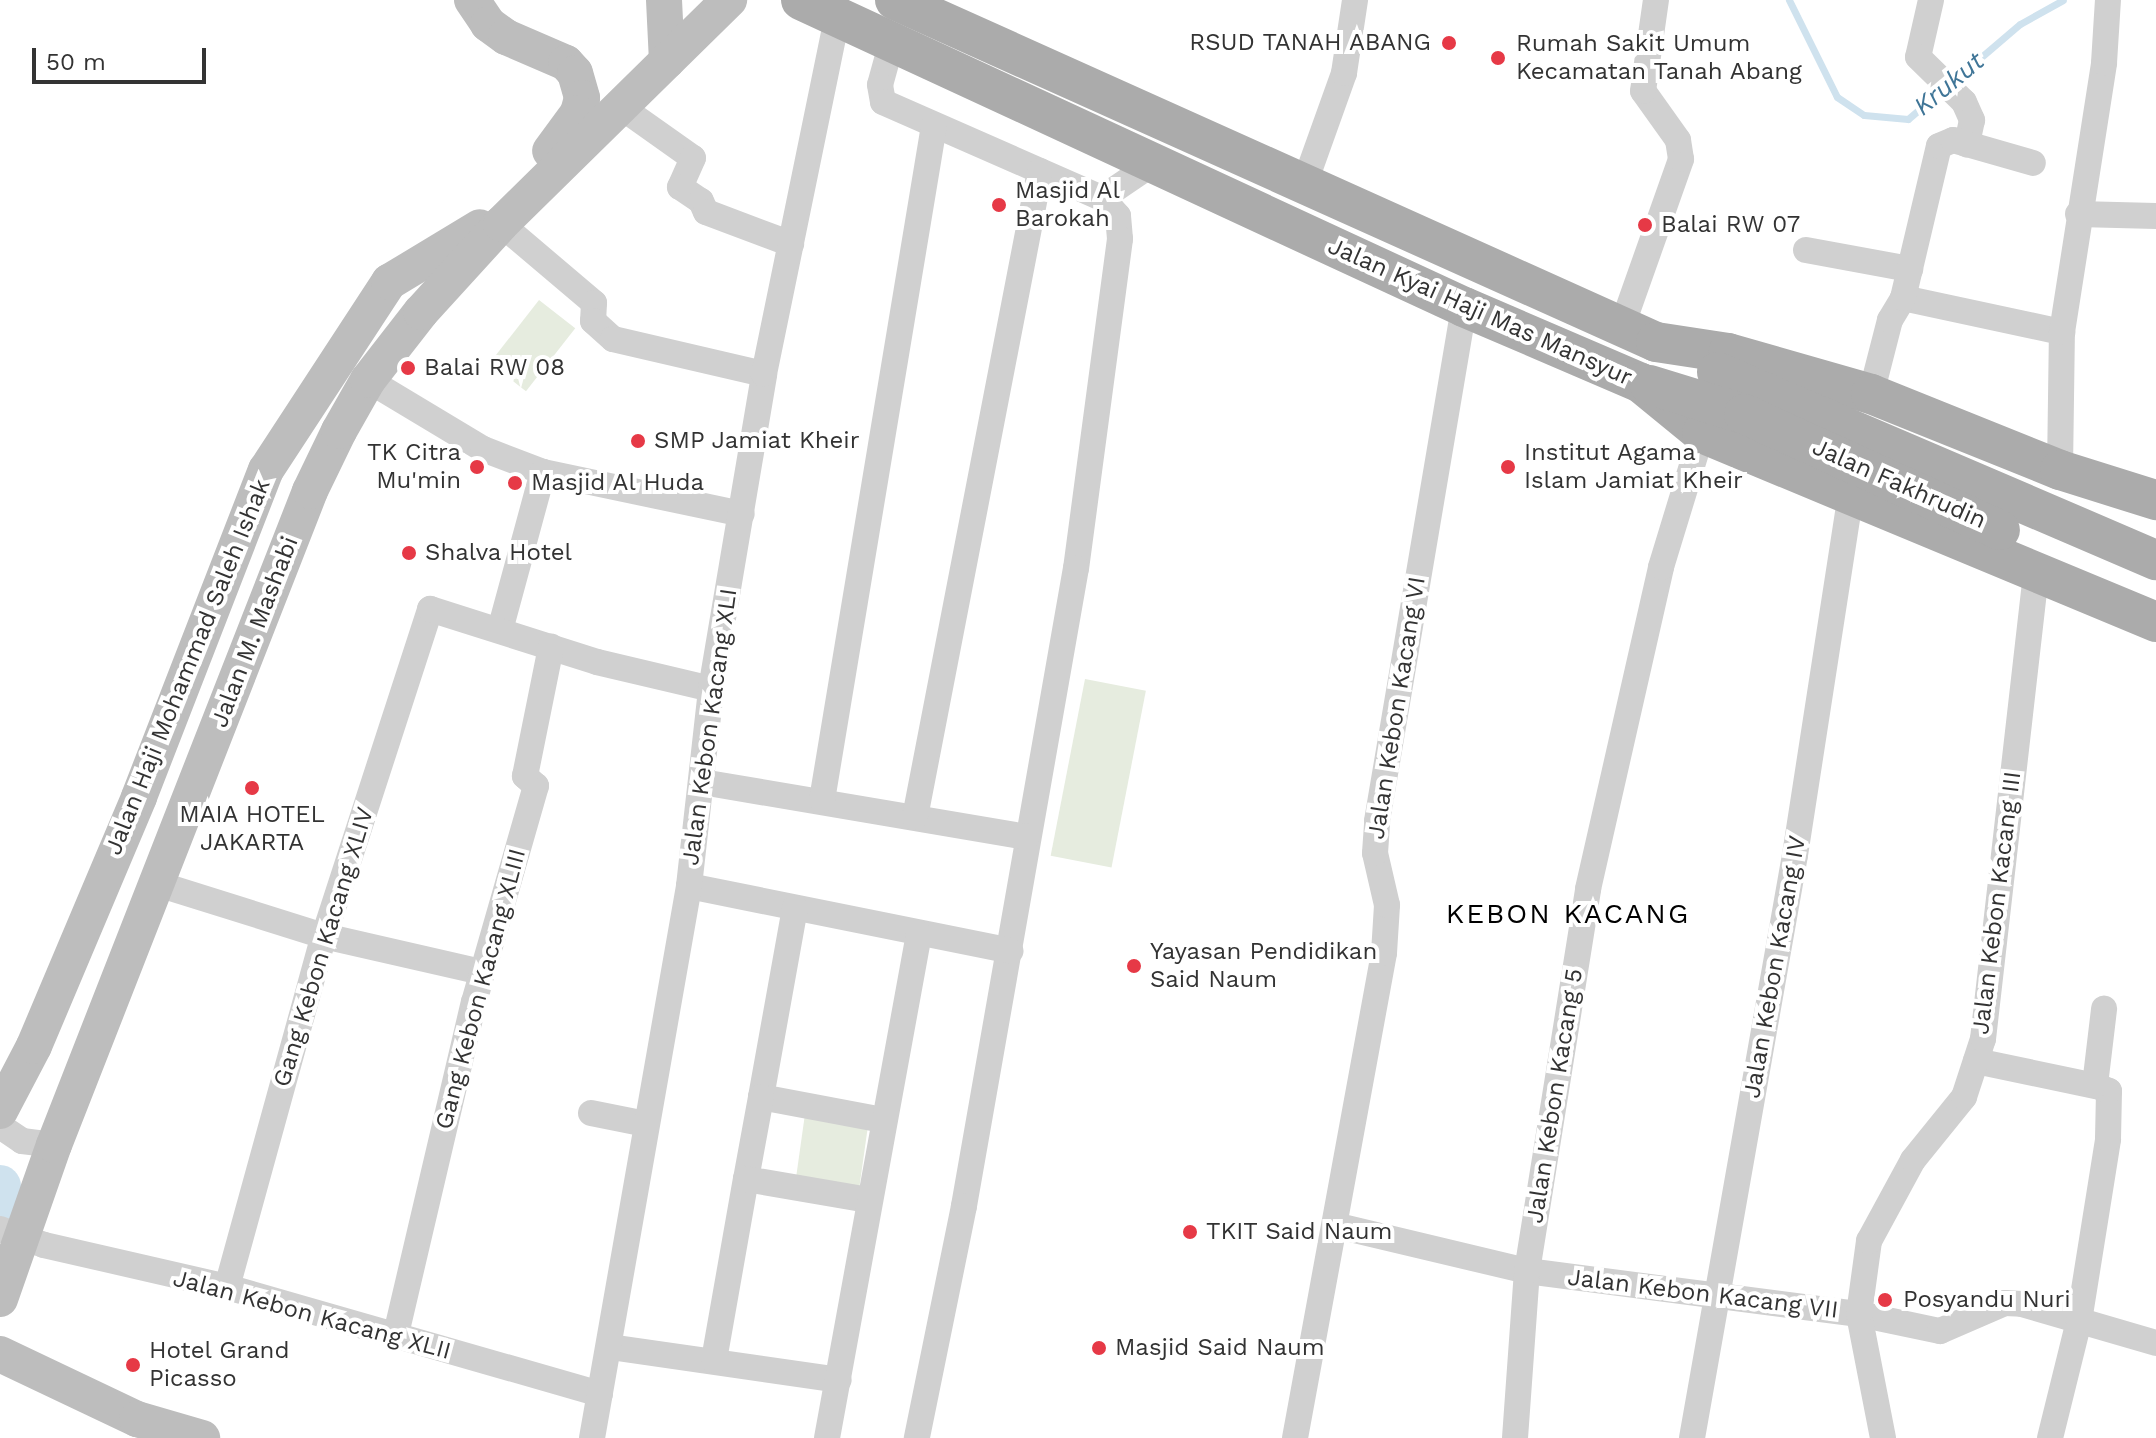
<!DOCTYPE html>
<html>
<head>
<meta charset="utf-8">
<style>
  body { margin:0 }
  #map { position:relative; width:2156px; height:1438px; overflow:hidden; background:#fff; font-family:"Work Sans",sans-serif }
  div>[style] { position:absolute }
  .green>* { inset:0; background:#e6ecdf; transform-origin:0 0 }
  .stream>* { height:7px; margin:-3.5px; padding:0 3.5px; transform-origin:3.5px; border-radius:3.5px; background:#cfe2ee }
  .river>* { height:42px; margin:-21px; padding:0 21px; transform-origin:21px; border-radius:21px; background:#cfe2ee }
  .street>* { height:26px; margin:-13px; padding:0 13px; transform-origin:13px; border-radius:13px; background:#d0d0d0 }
  .secondary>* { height:36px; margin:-18px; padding:0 18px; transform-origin:18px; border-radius:18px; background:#bdbdbd }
  .primary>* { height:40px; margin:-20px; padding:0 20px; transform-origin:20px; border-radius:20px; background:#ababab }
  .dots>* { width:22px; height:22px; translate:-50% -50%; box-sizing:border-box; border:4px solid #fff; border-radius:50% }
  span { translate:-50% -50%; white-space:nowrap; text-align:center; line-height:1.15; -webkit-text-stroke:8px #fff; paint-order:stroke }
  .poi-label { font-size:24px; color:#333 }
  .right { translate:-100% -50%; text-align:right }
  .left { translate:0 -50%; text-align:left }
  .street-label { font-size:24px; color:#333 }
  .water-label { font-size:26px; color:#3f7597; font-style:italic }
  .quarter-label { font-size:28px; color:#000; letter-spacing:2px }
  .scale { position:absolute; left:32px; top:48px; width:174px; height:36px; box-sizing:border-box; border:4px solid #333; border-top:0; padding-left:10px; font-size:24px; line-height:28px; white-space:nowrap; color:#333; -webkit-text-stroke:6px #fff; paint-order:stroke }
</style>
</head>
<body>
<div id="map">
  <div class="green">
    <div style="left:539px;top:300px;width:46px;height:80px;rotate:38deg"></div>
    <div style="left:1085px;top:679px;width:62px;height:180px;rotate:11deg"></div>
    <div style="left:805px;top:1114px;width:64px;height:70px;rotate:8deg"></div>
  </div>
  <div class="stream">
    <div style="left:1789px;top:0;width:108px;rotate:63.7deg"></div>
    <div style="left:1837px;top:97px;width:32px;rotate:34deg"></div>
    <div style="left:1864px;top:115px;width:44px;rotate:5.2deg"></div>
    <div style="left:1908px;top:119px;width:45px;rotate:-40.5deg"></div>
    <div style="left:1952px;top:82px;width:89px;rotate:-40.5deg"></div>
    <div style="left:2020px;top:24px;width:49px;rotate:-29.2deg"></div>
  </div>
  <div class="river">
    <div style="left:0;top:1186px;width:25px;rotate:90deg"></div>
  </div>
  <div class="street">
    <div style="left:1931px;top:0;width:58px;rotate:102.8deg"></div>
    <div style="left:1918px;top:57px;width:64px;rotate:44.4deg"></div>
    <div style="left:1964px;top:102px;width:20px;rotate:66deg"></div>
    <div style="left:1972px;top:120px;width:25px;rotate:102deg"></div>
    <div style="left:891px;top:45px;width:41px;rotate:105.4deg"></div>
    <div style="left:880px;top:85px;width:17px;rotate:80deg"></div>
    <div style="left:883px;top:102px;width:239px;rotate:23.7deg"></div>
    <div style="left:1102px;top:198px;width:24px;rotate:48deg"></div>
    <div style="left:1118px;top:216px;width:23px;rotate:85deg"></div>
    <div style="left:1120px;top:239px;width:332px;rotate:97.6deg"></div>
    <div style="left:1076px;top:568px;width:648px;rotate:99.96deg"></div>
    <div style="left:964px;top:1206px;width:237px;rotate:101.5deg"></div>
    <div style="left:621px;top:107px;width:88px;rotate:35.3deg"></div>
    <div style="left:693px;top:158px;width:32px;rotate:114deg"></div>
    <div style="left:680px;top:187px;width:25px;rotate:34deg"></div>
    <div style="left:701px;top:201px;width:12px;rotate:66deg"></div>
    <div style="left:706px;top:212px;width:91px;rotate:20.6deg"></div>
    <div style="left:1304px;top:185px;width:119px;rotate:-70.3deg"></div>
    <div style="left:1344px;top:73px;width:74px;rotate:-81.4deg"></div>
    <div style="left:1102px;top:198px;width:60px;rotate:-34.2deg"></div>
    <div style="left:2078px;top:214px;width:78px;rotate:1.5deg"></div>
    <div style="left:501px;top:224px;width:122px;rotate:40.3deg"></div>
    <div style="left:594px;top:303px;width:18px;rotate:93deg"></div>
    <div style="left:593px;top:321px;width:27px;rotate:42deg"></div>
    <div style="left:613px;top:339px;width:155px;rotate:13.1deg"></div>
    <div style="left:1806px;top:250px;width:106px;rotate:10.4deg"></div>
    <div style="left:1903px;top:298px;width:163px;rotate:12.1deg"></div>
    <div style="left:1622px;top:326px;width:177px;rotate:-70.5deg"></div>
    <div style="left:1681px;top:159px;width:19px;rotate:-99deg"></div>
    <div style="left:1678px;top:140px;width:60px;rotate:-125.5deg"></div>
    <div style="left:1643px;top:91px;width:92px;rotate:-81.9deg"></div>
    <div style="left:368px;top:380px;width:134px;rotate:31deg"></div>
    <div style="left:483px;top:449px;width:64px;rotate:21deg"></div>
    <div style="left:543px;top:472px;width:203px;rotate:11.9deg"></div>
    <div style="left:1871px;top:394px;width:76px;rotate:-75.6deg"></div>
    <div style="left:1890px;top:320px;width:26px;rotate:-59deg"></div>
    <div style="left:1903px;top:298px;width:156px;rotate:-76.7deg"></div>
    <div style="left:1939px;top:146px;width:15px;rotate:-23deg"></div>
    <div style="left:1953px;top:140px;width:83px;rotate:16deg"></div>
    <div style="left:2060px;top:470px;width:138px;rotate:-89.2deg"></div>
    <div style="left:2062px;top:332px;width:272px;rotate:-81.1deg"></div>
    <div style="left:2104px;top:63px;width:63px;rotate:-86.4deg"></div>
    <div style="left:500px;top:630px;width:164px;rotate:-74.8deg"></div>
    <div style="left:702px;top:782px;width:329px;rotate:9.6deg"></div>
    <div style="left:822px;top:800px;width:683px;rotate:-80.57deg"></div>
    <div style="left:915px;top:817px;width:658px;rotate:-79.05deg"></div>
    <div style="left:158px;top:884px;width:174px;rotate:17.4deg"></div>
    <div style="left:324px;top:936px;width:161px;rotate:12.9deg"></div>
    <div style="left:689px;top:886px;width:328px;rotate:11.4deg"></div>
    <div style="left:795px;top:908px;width:192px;rotate:100.2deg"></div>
    <div style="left:761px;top:1097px;width:124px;rotate:10.7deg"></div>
    <div style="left:1976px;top:1061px;width:123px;rotate:11.8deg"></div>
    <div style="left:591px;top:1113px;width:56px;rotate:11.3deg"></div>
    <div style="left:0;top:1126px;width:27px;rotate:34deg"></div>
    <div style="left:22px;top:1141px;width:32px;rotate:7deg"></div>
    <div style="left:746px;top:1179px;width:83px;rotate:-79.6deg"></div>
    <div style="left:1338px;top:1226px;width:194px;rotate:13.4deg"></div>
    <div style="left:1527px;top:1271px;width:335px;rotate:7.4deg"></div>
    <div style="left:1859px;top:1314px;width:83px;rotate:11.9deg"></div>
    <div style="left:1940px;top:1331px;width:71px;rotate:-23.3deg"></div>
    <div style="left:2005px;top:1303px;width:17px;rotate:3deg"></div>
    <div style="left:2022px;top:1304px;width:140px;rotate:16.2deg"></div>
    <div style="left:0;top:1229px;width:47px;rotate:20deg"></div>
    <div style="left:44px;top:1245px;width:188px;rotate:12.9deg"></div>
    <div style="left:227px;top:1287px;width:388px;rotate:16deg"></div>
    <div style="left:227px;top:1287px;width:364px;rotate:-74.6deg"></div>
    <div style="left:324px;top:936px;width:344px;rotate:-72deg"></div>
    <div style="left:430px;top:609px;width:175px;rotate:17.6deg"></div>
    <div style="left:597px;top:662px;width:117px;rotate:13.3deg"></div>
    <div style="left:396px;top:1334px;width:341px;rotate:-76.8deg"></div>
    <div style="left:474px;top:1002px;width:225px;rotate:-74deg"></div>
    <div style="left:536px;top:786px;width:15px;rotate:-138deg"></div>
    <div style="left:525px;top:776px;width:132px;rotate:-78.6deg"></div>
    <div style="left:610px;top:1347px;width:231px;rotate:8.2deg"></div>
    <div style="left:714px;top:1360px;width:184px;rotate:-80deg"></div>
    <div style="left:746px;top:1179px;width:125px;rotate:9.7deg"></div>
    <div style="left:592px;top:1438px;width:560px;rotate:-80.03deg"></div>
    <div style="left:689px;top:886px;width:198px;rotate:-83.6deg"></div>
    <div style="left:711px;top:689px;width:319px;rotate:-80.4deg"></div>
    <div style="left:764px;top:374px;width:363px;rotate:-78.4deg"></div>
    <div style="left:827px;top:1438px;width:512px;rotate:-79.66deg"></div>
    <div style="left:1295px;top:1438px;width:493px;rotate:-79.6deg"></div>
    <div style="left:1384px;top:953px;width:48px;rotate:-86.4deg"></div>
    <div style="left:1387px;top:905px;width:53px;rotate:-103deg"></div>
    <div style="left:1375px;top:853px;width:32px;rotate:-86deg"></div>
    <div style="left:1377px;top:821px;width:521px;rotate:-80.39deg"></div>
    <div style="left:1515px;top:1438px;width:167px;rotate:-85.9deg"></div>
    <div style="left:1527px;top:1271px;width:387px;rotate:-80.9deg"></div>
    <div style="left:1588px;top:889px;width:330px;rotate:-77.2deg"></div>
    <div style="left:1661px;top:567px;width:140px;rotate:-73deg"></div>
    <div style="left:1692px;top:1438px;width:592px;rotate:-79.98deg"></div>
    <div style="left:1795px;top:855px;width:364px;rotate:-81.2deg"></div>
    <div style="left:1883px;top:1438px;width:126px;rotate:-101deg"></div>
    <div style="left:1859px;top:1314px;width:74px;rotate:-82.2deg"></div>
    <div style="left:1869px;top:1241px;width:92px;rotate:-61.5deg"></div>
    <div style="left:1913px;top:1160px;width:81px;rotate:-51deg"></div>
    <div style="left:1964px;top:1097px;width:61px;rotate:-71.9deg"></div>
    <div style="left:1983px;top:1039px;width:468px;rotate:-83.5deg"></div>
    <div style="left:2050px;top:1438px;width:121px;rotate:-76.1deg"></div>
    <div style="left:2079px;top:1321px;width:184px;rotate:-80.9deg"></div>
    <div style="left:2108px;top:1139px;width:48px;rotate:-88.8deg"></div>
    <div style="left:2109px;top:1091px;width:15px;rotate:-157deg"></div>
    <div style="left:2095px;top:1085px;width:77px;rotate:-83.2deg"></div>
  </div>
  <div class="secondary">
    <div style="left:472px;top:0;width:29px;rotate:56deg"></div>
    <div style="left:488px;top:24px;width:22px;rotate:36deg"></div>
    <div style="left:506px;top:37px;width:65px;rotate:23.4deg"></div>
    <div style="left:566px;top:63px;width:13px;rotate:48deg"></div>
    <div style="left:575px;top:73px;width:26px;rotate:74deg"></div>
    <div style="left:582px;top:98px;width:16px;rotate:105deg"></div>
    <div style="left:578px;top:113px;width:47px;rotate:126.4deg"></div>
    <div style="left:664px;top:0;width:61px;rotate:87.2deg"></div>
    <div style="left:0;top:1111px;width:73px;rotate:-62.4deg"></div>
    <div style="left:34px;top:1046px;width:270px;rotate:-67.1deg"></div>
    <div style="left:139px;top:797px;width:351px;rotate:-68.8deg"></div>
    <div style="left:266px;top:470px;width:225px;rotate:-56.8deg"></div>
    <div style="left:389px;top:282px;width:106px;rotate:-31.1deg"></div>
    <div style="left:0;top:1299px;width:163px;rotate:-70.7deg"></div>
    <div style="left:54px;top:1145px;width:702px;rotate:-68.62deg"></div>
    <div style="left:310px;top:491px;width:67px;rotate:-64.2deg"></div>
    <div style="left:339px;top:431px;width:59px;rotate:-60.4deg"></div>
    <div style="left:368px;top:380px;width:86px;rotate:-52.1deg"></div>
    <div style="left:421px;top:312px;width:119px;rotate:-47.7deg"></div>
    <div style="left:501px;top:224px;width:320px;rotate:-44.5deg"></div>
    <div style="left:0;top:1354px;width:152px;rotate:25.4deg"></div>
    <div style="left:137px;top:1419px;width:68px;rotate:16.3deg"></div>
  </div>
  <div class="primary">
    <div style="left:801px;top:0;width:731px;rotate:24.85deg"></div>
    <div style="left:1464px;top:307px;width:193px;rotate:23.2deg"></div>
    <div style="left:1641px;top:383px;width:79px;rotate:39.3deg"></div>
    <div style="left:1702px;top:433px;width:492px;rotate:22.6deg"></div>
    <div style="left:895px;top:0;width:834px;rotate:24.2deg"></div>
    <div style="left:1656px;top:342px;width:73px;rotate:8.7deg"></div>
    <div style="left:1728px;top:353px;width:149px;rotate:16deg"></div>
    <div style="left:1871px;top:394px;width:204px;rotate:21.9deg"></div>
    <div style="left:2060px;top:470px;width:101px;rotate:17.4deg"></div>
    <div style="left:1717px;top:372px;width:478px;rotate:23.2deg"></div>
    <div style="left:1650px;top:385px;width:98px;rotate:17.1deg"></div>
    <div style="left:1744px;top:414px;width:281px;rotate:24.4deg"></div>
  </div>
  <div class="dots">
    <div style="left:1449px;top:43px;background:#e63946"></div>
    <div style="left:1498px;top:58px;background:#e63946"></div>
    <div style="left:999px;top:205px;background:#e63946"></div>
    <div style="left:1645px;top:225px;background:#e63946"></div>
    <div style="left:408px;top:368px;background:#e63946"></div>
    <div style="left:638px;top:441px;background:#e63946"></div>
    <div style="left:477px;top:467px;background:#e63946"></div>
    <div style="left:1508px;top:467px;background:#e63946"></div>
    <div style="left:515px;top:483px;background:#e63946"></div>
    <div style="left:409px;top:553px;background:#e63946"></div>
    <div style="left:252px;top:788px;background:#e63946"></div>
    <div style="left:1134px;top:966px;background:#e63946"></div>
    <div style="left:1190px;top:1232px;background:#e63946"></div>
    <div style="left:1885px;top:1300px;background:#e63946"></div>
    <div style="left:1099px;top:1348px;background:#e63946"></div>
    <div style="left:133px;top:1365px;background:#e63946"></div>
  </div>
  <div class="poi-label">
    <span class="right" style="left:1431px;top:43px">RSUD TANAH ABANG</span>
    <span class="left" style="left:1516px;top:58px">Rumah Sakit Umum<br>Kecamatan Tanah Abang</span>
    <span class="left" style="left:1015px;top:205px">Masjid Al<br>Barokah</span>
    <span class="left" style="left:1661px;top:225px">Balai RW 07</span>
    <span class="left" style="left:424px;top:368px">Balai RW 08</span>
    <span class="left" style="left:654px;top:441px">SMP Jamiat Kheir</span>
    <span class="right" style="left:461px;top:467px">TK Citra<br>Mu'min</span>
    <span class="left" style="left:1524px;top:467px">Institut Agama<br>Islam Jamiat Kheir</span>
    <span class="left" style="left:531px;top:483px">Masjid Al Huda</span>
    <span class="left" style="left:425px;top:553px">Shalva Hotel</span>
    <span style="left:252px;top:829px">MAIA HOTEL<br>JAKARTA</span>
    <span class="left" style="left:1150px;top:966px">Yayasan Pendidikan<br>Said Naum</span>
    <span class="left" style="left:1206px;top:1232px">TKIT Said Naum</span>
    <span class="left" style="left:1903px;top:1300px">Posyandu Nuri</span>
    <span class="left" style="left:1115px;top:1348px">Masjid Said Naum</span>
    <span class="left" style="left:149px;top:1365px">Hotel Grand<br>Picasso</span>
  </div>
  <div class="street-label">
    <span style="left:1480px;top:312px;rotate:24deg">Jalan Kyai Haji Mas Mansyur</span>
    <span style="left:1899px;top:484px;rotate:24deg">Jalan Fakhrudin</span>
    <span style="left:255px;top:632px;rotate:-69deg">Jalan M. Mashabi</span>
    <span style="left:188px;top:667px;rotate:-68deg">Jalan Haji Mohammad Saleh Ishak</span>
    <span style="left:1397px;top:708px;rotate:-81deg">Jalan Kebon Kacang VI</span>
    <span style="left:710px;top:727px;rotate:-82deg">Jalan Kebon Kacang XLI</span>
    <span style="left:1997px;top:903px;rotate:-83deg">Jalan Kebon Kacang III</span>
    <span style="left:324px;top:947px;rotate:-73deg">Gang Kebon Kacang XLIV</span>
    <span style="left:1775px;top:967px;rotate:-80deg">Jalan Kebon Kacang IV</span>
    <span style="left:481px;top:989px;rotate:-75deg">Gang Kebon Kacang XLIII</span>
    <span style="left:1555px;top:1096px;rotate:-81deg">Jalan Kebon Kacang 5</span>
    <span style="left:1703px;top:1294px;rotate:7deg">Jalan Kebon Kacang VII</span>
    <span style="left:312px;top:1315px;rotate:15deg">Jalan Kebon Kacang XLII</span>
  </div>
  <div class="water-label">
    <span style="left:1949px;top:84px;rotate:-40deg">Krukut</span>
  </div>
  <div class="quarter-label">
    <span style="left:1568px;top:914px">KEBON KACANG</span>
  </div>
  <div class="scale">50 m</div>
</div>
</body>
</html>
